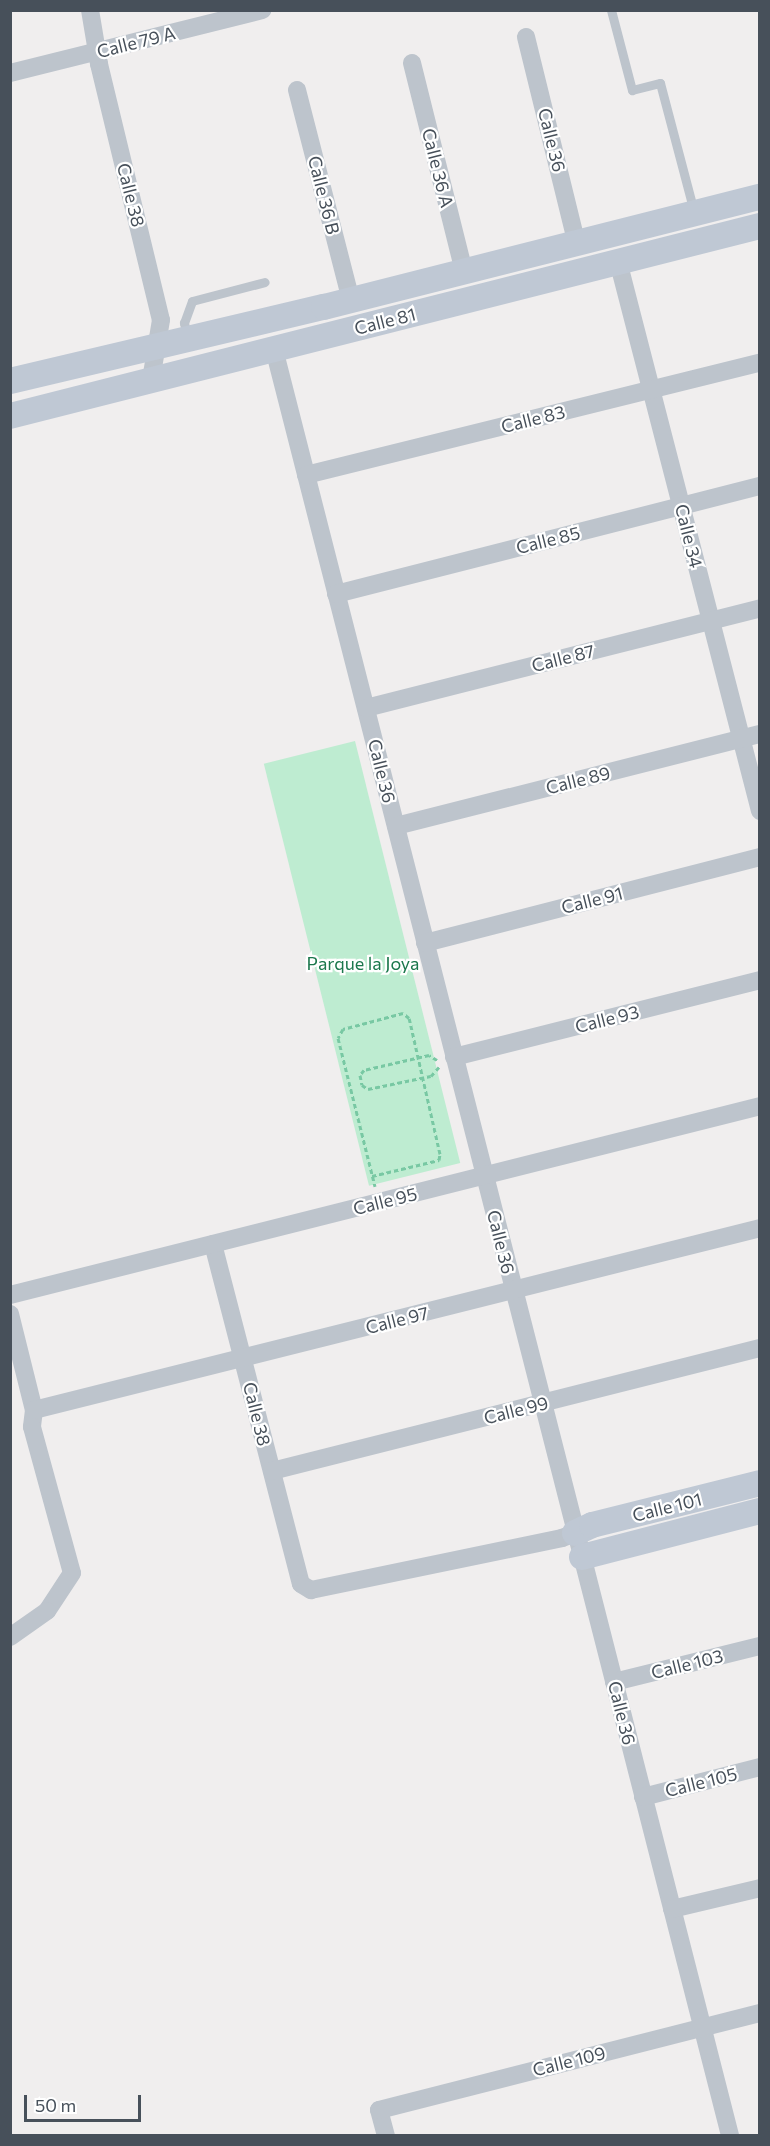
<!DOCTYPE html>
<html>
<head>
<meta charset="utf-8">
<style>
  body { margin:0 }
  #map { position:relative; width:770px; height:2146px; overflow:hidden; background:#f0eeee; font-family:Commissioner,sans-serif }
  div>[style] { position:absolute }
  .green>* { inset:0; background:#beecd1; transform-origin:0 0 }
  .path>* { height:3px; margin-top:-1.5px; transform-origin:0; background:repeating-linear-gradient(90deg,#78c8a3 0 4.5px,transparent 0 7.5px) }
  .lane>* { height:9px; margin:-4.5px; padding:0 4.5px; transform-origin:4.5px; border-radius:4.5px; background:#bdc4cc }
  .street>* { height:18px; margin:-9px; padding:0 9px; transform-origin:9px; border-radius:9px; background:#bdc4cc }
  .secondary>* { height:26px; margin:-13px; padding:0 13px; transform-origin:13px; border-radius:13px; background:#bfc8d4 }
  span { translate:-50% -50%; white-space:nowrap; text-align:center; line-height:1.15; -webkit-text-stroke:4.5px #fff; paint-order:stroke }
  .street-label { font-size:18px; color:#47505a }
  .park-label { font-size:18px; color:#1b774c }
  .frame { position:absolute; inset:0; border:12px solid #47505a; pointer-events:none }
  .scale { position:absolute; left:24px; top:2095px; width:117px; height:27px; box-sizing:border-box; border:3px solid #47505a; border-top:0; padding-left:8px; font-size:18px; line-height:21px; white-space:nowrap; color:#47505a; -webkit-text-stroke:4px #fff; paint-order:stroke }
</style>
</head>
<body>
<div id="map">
  <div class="green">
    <div style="left:355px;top:741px;width:435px;height:94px;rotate:76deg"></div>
  </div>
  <div class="path">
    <div style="left:437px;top:1060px;width:9px;rotate:-148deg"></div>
    <div style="left:429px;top:1055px;width:67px;rotate:167deg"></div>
    <div style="left:364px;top:1070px;width:6px;rotate:129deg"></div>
    <div style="left:360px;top:1075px;width:10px;rotate:79deg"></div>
    <div style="left:362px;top:1085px;width:7px;rotate:34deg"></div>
    <div style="left:368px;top:1089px;width:64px;rotate:-11.7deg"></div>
    <div style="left:431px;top:1076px;width:12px;rotate:-48deg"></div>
    <div style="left:372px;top:1176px;width:69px;rotate:-13.4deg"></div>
    <div style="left:439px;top:1160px;width:6px;rotate:-81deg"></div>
    <div style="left:440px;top:1154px;width:139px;rotate:-102.8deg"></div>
    <div style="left:409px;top:1018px;width:8px;rotate:-140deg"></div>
    <div style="left:403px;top:1013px;width:62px;rotate:165.1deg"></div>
    <div style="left:343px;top:1029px;width:10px;rotate:119deg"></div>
    <div style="left:338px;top:1038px;width:153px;rotate:76deg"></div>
  </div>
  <div class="lane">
    <div style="left:611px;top:10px;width:83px;rotate:75.3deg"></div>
    <div style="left:632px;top:90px;width:29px;rotate:-14deg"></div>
    <div style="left:660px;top:83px;width:133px;rotate:75.2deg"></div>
    <div style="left:188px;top:338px;width:16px;rotate:-105deg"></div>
    <div style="left:184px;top:323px;width:23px;rotate:-70deg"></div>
    <div style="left:192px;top:301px;width:75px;rotate:-14.6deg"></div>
  </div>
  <div class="street">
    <div style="left:90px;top:10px;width:55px;rotate:80.5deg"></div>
    <div style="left:99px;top:64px;width:263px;rotate:76.4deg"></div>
    <div style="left:161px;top:320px;width:61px;rotate:99.5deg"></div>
    <div style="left:526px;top:37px;width:213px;rotate:76.2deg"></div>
    <div style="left:412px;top:63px;width:215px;rotate:76deg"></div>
    <div style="left:10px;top:73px;width:260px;rotate:-14deg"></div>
    <div style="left:297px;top:90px;width:217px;rotate:75.6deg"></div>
    <div style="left:618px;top:261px;width:568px;rotate:75.52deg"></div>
    <div style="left:274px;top:349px;width:1844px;rotate:75.68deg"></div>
    <div style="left:306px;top:475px;width:468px;rotate:-13.9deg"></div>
    <div style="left:336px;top:594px;width:438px;rotate:-14.3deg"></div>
    <div style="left:366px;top:708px;width:406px;rotate:-14.2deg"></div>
    <div style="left:396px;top:826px;width:375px;rotate:-14.2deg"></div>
    <div style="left:425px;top:943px;width:346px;rotate:-14.4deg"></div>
    <div style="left:454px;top:1057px;width:316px;rotate:-14.1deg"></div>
    <div style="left:213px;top:1244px;width:351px;rotate:75.5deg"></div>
    <div style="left:301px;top:1584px;width:12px;rotate:31deg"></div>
    <div style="left:311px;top:1590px;width:256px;rotate:-11.7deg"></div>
    <div style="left:562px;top:1538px;width:14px;rotate:-21deg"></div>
    <div style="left:10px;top:1295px;width:773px;rotate:-14.14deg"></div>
    <div style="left:10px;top:1314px;width:99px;rotate:76deg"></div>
    <div style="left:34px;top:1410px;width:17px;rotate:97deg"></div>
    <div style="left:32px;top:1427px;width:151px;rotate:74.7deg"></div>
    <div style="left:72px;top:1573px;width:45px;rotate:123.3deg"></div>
    <div style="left:47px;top:1611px;width:45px;rotate:144.9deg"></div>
    <div style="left:34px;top:1410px;width:748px;rotate:-14.07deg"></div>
    <div style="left:272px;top:1471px;width:503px;rotate:-14.15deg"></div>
    <div style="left:614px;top:1682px;width:150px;rotate:-13.9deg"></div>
    <div style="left:643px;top:1797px;width:121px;rotate:-14.4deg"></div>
    <div style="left:672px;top:1909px;width:90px;rotate:-13.4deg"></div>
    <div style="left:386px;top:2136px;width:27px;rotate:-105deg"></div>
    <div style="left:379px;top:2110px;width:393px;rotate:-14.3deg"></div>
  </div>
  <div class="secondary">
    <div style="left:10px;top:381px;width:323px;rotate:-13.3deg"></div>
    <div style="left:324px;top:307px;width:450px;rotate:-14.2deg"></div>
    <div style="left:10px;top:416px;width:774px;rotate:-14.22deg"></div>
    <div style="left:575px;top:1533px;width:19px;rotate:-25deg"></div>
    <div style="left:592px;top:1525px;width:173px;rotate:-14deg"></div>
    <div style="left:582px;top:1557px;width:184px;rotate:-14.5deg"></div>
  </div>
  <div class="street-label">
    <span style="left:136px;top:42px;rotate:-14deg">Calle 79 A</span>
    <span style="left:552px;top:140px;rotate:76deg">Calle 36</span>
    <span style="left:438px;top:168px;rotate:76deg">Calle 36 A</span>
    <span style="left:131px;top:195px;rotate:76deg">Calle 38</span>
    <span style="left:324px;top:195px;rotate:76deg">Calle 36 B</span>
    <span style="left:385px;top:321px;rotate:-14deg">Calle 81</span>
    <span style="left:533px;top:419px;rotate:-14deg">Calle 83</span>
    <span style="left:689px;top:536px;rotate:76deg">Calle 34</span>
    <span style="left:548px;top:540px;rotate:-14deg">Calle 85</span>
    <span style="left:563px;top:658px;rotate:-14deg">Calle 87</span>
    <span style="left:382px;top:771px;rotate:76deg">Calle 36</span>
    <span style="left:578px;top:780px;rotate:-14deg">Calle 89</span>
    <span style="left:592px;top:900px;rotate:-14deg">Calle 91</span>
    <span style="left:607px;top:1019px;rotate:-14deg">Calle 93</span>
    <span style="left:385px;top:1201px;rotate:-14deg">Calle 95</span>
    <span style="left:501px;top:1242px;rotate:76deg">Calle 36</span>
    <span style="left:397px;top:1320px;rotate:-14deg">Calle 97</span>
    <span style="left:516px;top:1410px;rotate:-14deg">Calle 99</span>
    <span style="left:257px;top:1414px;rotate:76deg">Calle 38</span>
    <span style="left:667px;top:1507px;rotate:-14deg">Calle 101</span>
    <span style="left:687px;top:1664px;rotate:-14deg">Calle 103</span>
    <span style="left:622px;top:1713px;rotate:76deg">Calle 36</span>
    <span style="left:701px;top:1782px;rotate:-14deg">Calle 105</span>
    <span style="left:569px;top:2061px;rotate:-14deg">Calle 109</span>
  </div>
  <div class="park-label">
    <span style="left:363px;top:963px">Parque la Joya</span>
  </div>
  <div class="frame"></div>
  <div class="scale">50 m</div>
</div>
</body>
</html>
